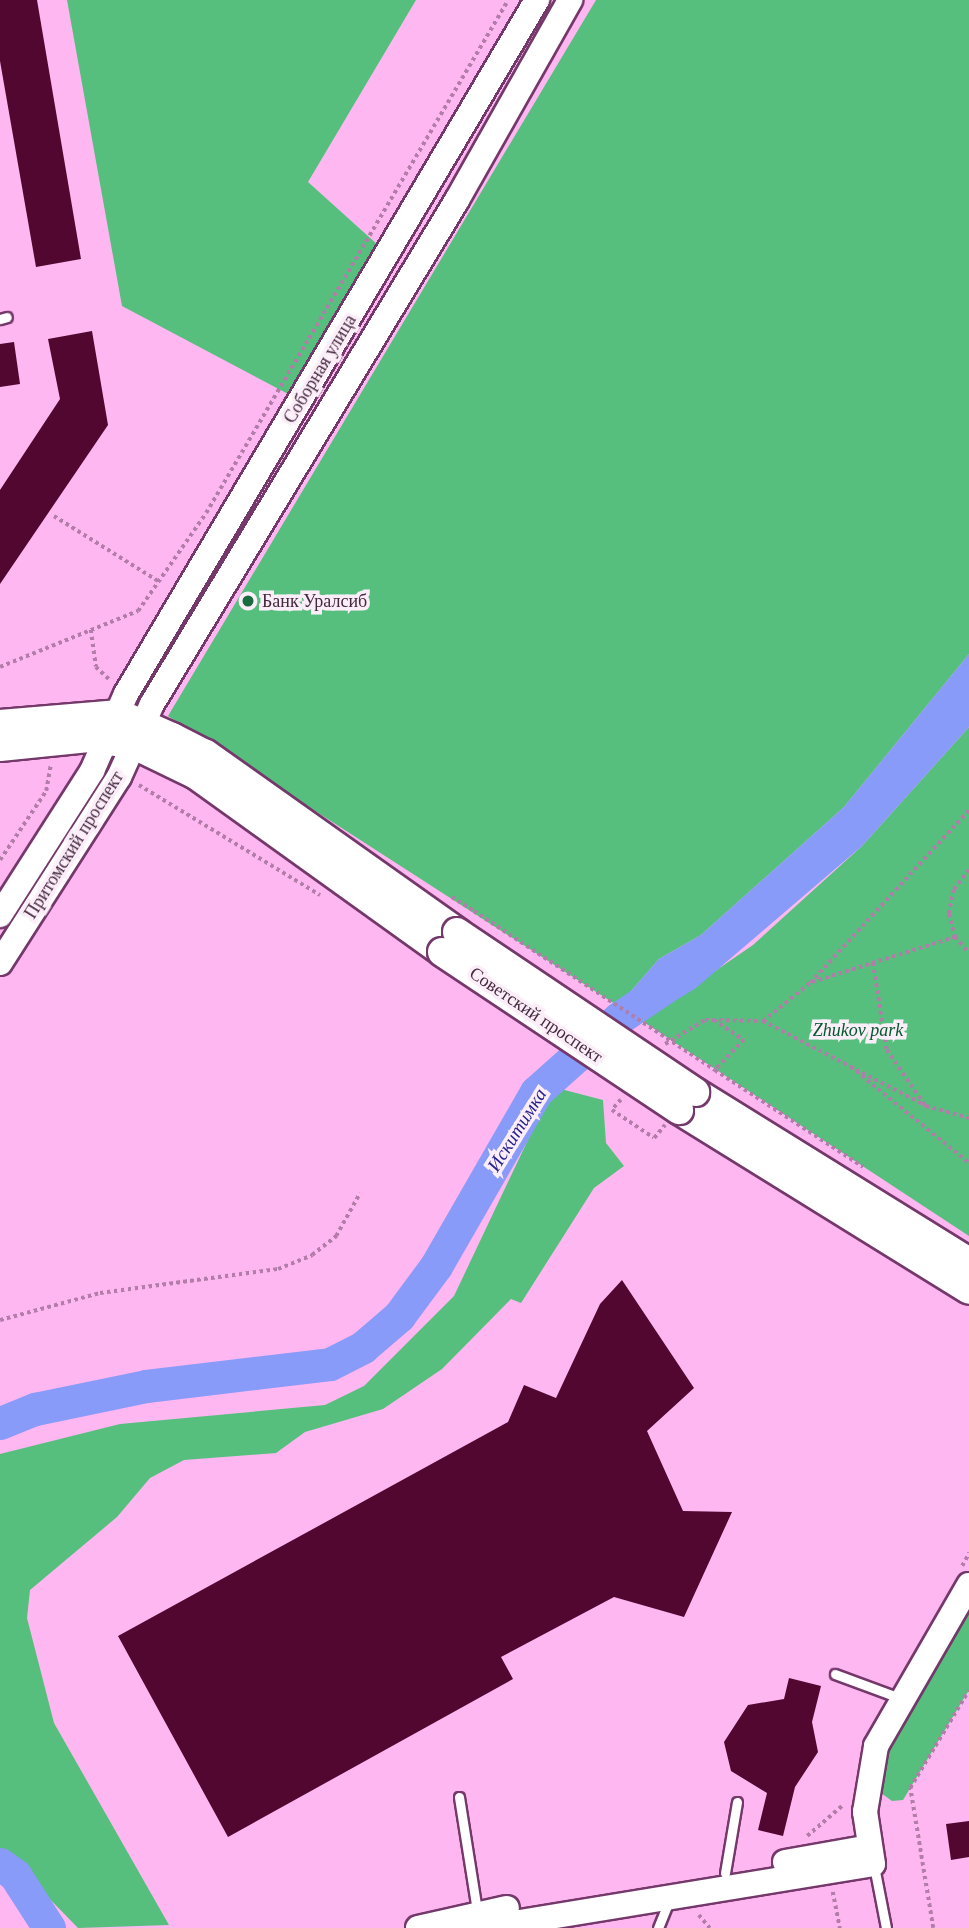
<!DOCTYPE html>
<html>
<head>
<meta charset="utf-8">
<style>
  body { margin:0 }
  #map { position:relative; width:969px; height:1928px; overflow:hidden; background:#feb7f0; font-family:"Times New Roman",serif }
  div>[style] { position:absolute }
  .green>* { inset:0; background:#56bf7d }
  .water>* { inset:0; background:#889bf9 }
  .river>* { height:33px; margin:-16.5px; padding:0 16.5px; transform-origin:16.5px; border-radius:16.5px; background:#889bf9 }
  .building>* { inset:0; background:#510730 }
  .path>* { height:3.5px; margin-top:-1.75px; transform-origin:0; background:repeating-linear-gradient(90deg,#b27da8 0 3.5px,transparent 0 7px) }
  .roads { filter:drop-shadow(2px 0 #74386a) drop-shadow(-2px 0 #74386a) drop-shadow(0 2px #74386a) drop-shadow(0 -2px #74386a) }
  .service>* { height:9px; margin:-4.5px; padding:0 4.5px; transform-origin:4.5px; border-radius:4.5px; background:#fff }
  .secondary>* { height:24px; margin:-12px; padding:0 12px; transform-origin:12px; border-radius:12px; background:#fff }
  .primary>* { height:28px; margin:-14px; padding:0 14px; transform-origin:14px; border-radius:14px; background:#fff }
  .path-bridge>* { height:3.5px; margin-top:-1.75px; transform-origin:0; background:repeating-linear-gradient(90deg,#b27da8 0 3.5px,transparent 0 7px) }
  .bridges { filter:drop-shadow(2px 0 #74386a) drop-shadow(-2px 0 #74386a) drop-shadow(0 2px #74386a) drop-shadow(0 -2px #74386a) }
  .primary-bridge>* { height:28px; margin:-14px; padding:0 14px; transform-origin:14px; border-radius:14px; background:#fff }
  .dots>* { width:19px; height:19px; translate:-50% -50%; box-sizing:border-box; border:4px solid #fceef9; border-radius:50% }
  span { translate:-50% -50%; white-space:nowrap; text-align:center; line-height:1.15; -webkit-text-stroke:7px #fceef9; paint-order:stroke }
  .street-label { font-size:18px; color:#43283e }
  .poi-label { font-size:18px; color:#43283e }
  .left { translate:0 -50%; text-align:left }
  .park-label { font-size:18px; color:#06592f; font-style:italic }
  .water-label { font-size:19px; color:#25248e; font-style:italic }
</style>
</head>
<body>
<div id="map">
  <div class="green">
    <div style="clip-path:polygon(67px 0,416px 0,308px 182px,379px 246px,292px 396px,122px 306px)"></div>
    <div style="clip-path:polygon(596px 0,969px 0,969px 654px,844px 807px,701px 935px,659px 959px,618px 1006px,168px 716px)"></div>
    <div style="clip-path:polygon(969px 727px,969px 1236px,642px 1021px,753px 945px,862px 846px)"></div>
    <div style="clip-path:polygon(553px 1087px,603px 1100px,606px 1143px,624px 1166px,594px 1188px,521px 1303px,511px 1299px,442px 1369px,383px 1409px,305px 1432px,276px 1453px,184px 1460px,150px 1478px,117px 1517px,30px 1590px,27px 1618px,54px 1723px,169px 1925px,78px 1928px,0 1848px,0 1454px,120px 1424px,325px 1405px,364px 1386px,454px 1296px)"></div>
    <div style="clip-path:polygon(969px 1605px,969px 1690px,903px 1800px,892px 1801px,877px 1790px,875px 1770px)"></div>
  </div>
  <div class="water">
    <div style="clip-path:polygon(969px 654px,969px 727px,862px 846px,696px 988px,642px 1021px,618px 1006px,659px 959px,701px 935px,844px 807px)"></div>
  </div>
  <div class="river">
    <div style="left:0;top:1423px;width:38px;rotate:-22deg"></div>
    <div style="left:35px;top:1409px;width:113px;rotate:-11.7deg"></div>
    <div style="left:146px;top:1386px;width:185px;rotate:-6.8deg"></div>
    <div style="left:330px;top:1364px;width:37px;rotate:-27deg"></div>
    <div style="left:363px;top:1347px;width:48px;rotate:-40.7deg"></div>
    <div style="left:399px;top:1316px;width:62px;rotate:-53.5deg"></div>
    <div style="left:436px;top:1266px;width:201px;rotate:-60.1deg"></div>
    <div style="left:536px;top:1092px;width:111px;rotate:-41.7deg"></div>
    <div style="left:619px;top:1018px;width:55px;rotate:-34deg"></div>
    <div style="left:0;top:1864px;width:19px;rotate:36deg"></div>
    <div style="left:15px;top:1875px;width:63px;rotate:57.3deg"></div>
  </div>
  <div class="building">
    <div style="clip-path:polygon(0 0,37px 0,81px 259px,36px 267px,0 61px)"></div>
    <div style="clip-path:polygon(92px 331px,108px 425px,0 584px,0 490px,60px 399px,48px 339px)"></div>
    <div style="clip-path:polygon(14px 342px,20px 384px,0 387px,0 344px)"></div>
    <div style="clip-path:polygon(622px 1280px,694px 1388px,647px 1431px,683px 1511px,732px 1512px,684px 1617px,614px 1597px,501px 1657px,513px 1679px,228px 1837px,118px 1636px,508px 1422px,524px 1385px,556px 1398px,600px 1304px)"></div>
    <div style="clip-path:polygon(789px 1678px,821px 1686px,812px 1722px,818px 1752px,795px 1787px,783px 1836px,758px 1830px,767px 1793px,731px 1771px,724px 1742px,748px 1705px,784px 1699px)"></div>
    <div style="clip-path:polygon(969px 1821px,969px 1857px,951px 1860px,946px 1824px)"></div>
  </div>
  <div class="path">
    <div style="left:54px;top:516px;width:123px;rotate:32deg"></div>
    <div style="left:91px;top:630px;width:37px;rotate:82deg"></div>
    <div style="left:96px;top:667px;width:18px;rotate:43deg"></div>
    <div style="left:0;top:667px;width:149px;rotate:-22.1deg"></div>
    <div style="left:138px;top:611px;width:119px;rotate:-55.2deg"></div>
    <div style="left:206px;top:513px;width:595px;rotate:-59.51deg"></div>
    <div style="left:139px;top:785px;width:212px;rotate:31.3deg"></div>
    <div style="left:0;top:860px;width:83px;rotate:-56.3deg"></div>
    <div style="left:46px;top:791px;width:27px;rotate:-80deg"></div>
    <div style="left:969px;top:870px;width:25px;rotate:127deg"></div>
    <div style="left:954px;top:890px;width:25px;rotate:102deg"></div>
    <div style="left:949px;top:914px;width:24px;rotate:75deg"></div>
    <div style="left:955px;top:937px;width:21px;rotate:49deg"></div>
    <div style="left:452px;top:897px;width:26px;rotate:32deg"></div>
    <div style="left:873px;top:963px;width:88px;rotate:80.9deg"></div>
    <div style="left:887px;top:1050px;width:67px;rotate:55.4deg"></div>
    <div style="left:812px;top:982px;width:150px;rotate:-17.5deg"></div>
    <div style="left:714px;top:1020px;width:36px;rotate:34deg"></div>
    <div style="left:744px;top:1040px;width:42px;rotate:134deg"></div>
    <div style="left:715px;top:1070px;width:177px;rotate:33.2deg"></div>
    <div style="left:763px;top:1021px;width:60px;rotate:-39deg"></div>
    <div style="left:810px;top:983px;width:235px;rotate:-47.4deg"></div>
    <div style="left:665px;top:1044px;width:47px;rotate:-31deg"></div>
    <div style="left:705px;top:1020px;width:58px;rotate:1deg"></div>
    <div style="left:763px;top:1021px;width:184px;rotate:27.5deg"></div>
    <div style="left:926px;top:1106px;width:45px;rotate:15.6deg"></div>
    <div style="left:851px;top:1067px;width:152px;rotate:39.1deg"></div>
    <div style="left:621px;top:1100px;width:13px;rotate:132deg"></div>
    <div style="left:612px;top:1110px;width:50px;rotate:33.7deg"></div>
    <div style="left:654px;top:1138px;width:17px;rotate:-50deg"></div>
    <div style="left:0;top:1320px;width:104px;rotate:-15.1deg"></div>
    <div style="left:100px;top:1293px;width:180px;rotate:-7.7deg"></div>
    <div style="left:278px;top:1269px;width:37px;rotate:-22deg"></div>
    <div style="left:312px;top:1255px;width:31px;rotate:-38deg"></div>
    <div style="left:336px;top:1236px;width:49px;rotate:-60.8deg"></div>
    <div style="left:962px;top:1566px;width:15px;rotate:-62deg"></div>
    <div style="left:807px;top:1836px;width:48px;rotate:-40.7deg"></div>
    <div style="left:833px;top:1892px;width:37px;rotate:79deg"></div>
    <div style="left:699px;top:1915px;width:17px;rotate:50deg"></div>
    <div style="left:933px;top:1928px;width:142px;rotate:-99.3deg"></div>
    <div style="left:910px;top:1788px;width:114px;rotate:-59deg"></div>
  </div>
  <div class="roads">
    <div class="service">
      <div style="left:0;top:319px;width:7px;rotate:-16deg"></div>
      <div style="left:835px;top:1674px;width:69px;rotate:20.3deg"></div>
      <div style="left:459px;top:1797px;width:115px;rotate:81deg"></div>
      <div style="left:874px;top:1866px;width:63px;rotate:79deg"></div>
      <div style="left:725px;top:1873px;width:72px;rotate:-80.4deg"></div>
      <div style="left:658px;top:1928px;width:29px;rotate:-68deg"></div>
    </div>
    <div class="secondary">
      <div style="left:0;top:915px;width:171px;rotate:-57.4deg"></div>
      <div style="left:92px;top:771px;width:84px;rotate:-66.2deg"></div>
      <div style="left:126px;top:694px;width:807px;rotate:-59.37deg"></div>
      <div style="left:0;top:963px;width:221px;rotate:-57.4deg"></div>
      <div style="left:119px;top:777px;width:80px;rotate:-65.7deg"></div>
      <div style="left:152px;top:704px;width:589px;rotate:-58.82deg"></div>
      <div style="left:457px;top:200px;width:230px;rotate:-60.5deg"></div>
      <div style="left:785px;top:1862px;width:86px;rotate:-10deg"></div>
      <div style="left:418px;top:1928px;width:91px;rotate:-12.7deg"></div>
      <div style="left:483px;top:1928px;width:395px;rotate:-9.3deg"></div>
      <div style="left:873px;top:1864px;width:53px;rotate:-98.7deg"></div>
      <div style="left:865px;top:1812px;width:67px;rotate:-80.5deg"></div>
      <div style="left:876px;top:1746px;width:186px;rotate:-60deg"></div>
    </div>
    <div class="primary">
      <div style="left:0;top:724px;width:120px;rotate:-4.8deg"></div>
      <div style="left:120px;top:714px;width:57px;rotate:23.9deg"></div>
      <div style="left:172px;top:737px;width:38px;rotate:27deg"></div>
      <div style="left:206px;top:754px;width:308px;rotate:35.3deg"></div>
      <div style="left:0;top:747px;width:89px;rotate:-5.8deg"></div>
      <div style="left:89px;top:738px;width:46px;rotate:8.8deg"></div>
      <div style="left:134px;top:745px;width:69px;rotate:25.8deg"></div>
      <div style="left:196px;top:775px;width:303px;rotate:35.7deg"></div>
      <div style="left:695px;top:1092px;width:322px;rotate:31.8deg"></div>
      <div style="left:679px;top:1110px;width:341px;rotate:31.8deg"></div>
    </div>
  </div>
  <div class="path-bridge">
    <div style="left:474px;top:911px;width:289px;rotate:33.4deg"></div>
  </div>
  <div class="bridges">
    <div class="primary-bridge">
      <div style="left:457px;top:932px;width:287px;rotate:33.9deg"></div>
      <div style="left:442px;top:952px;width:285px;rotate:33.7deg"></div>
    </div>
  </div>
  <div class="dots">
    <div style="left:248px;top:601px;background:#196c3d"></div>
  </div>
  <div class="street-label">
    <span style="left:320px;top:369px;rotate:-59deg">Соборная улица</span>
    <span style="left:74px;top:845px;rotate:-58deg">Притомский проспект</span>
    <span style="left:536px;top:1015px;rotate:34deg">Советский проспект</span>
  </div>
  <div class="poi-label">
    <span class="left" style="left:262px;top:601px">Банк Уралсиб</span>
  </div>
  <div class="park-label">
    <span style="left:858px;top:1030px">Zhukov park</span>
  </div>
  <div class="water-label">
    <span style="left:517px;top:1130px;rotate:-58deg">Искитимка</span>
  </div>
</div>
</body>
</html>
